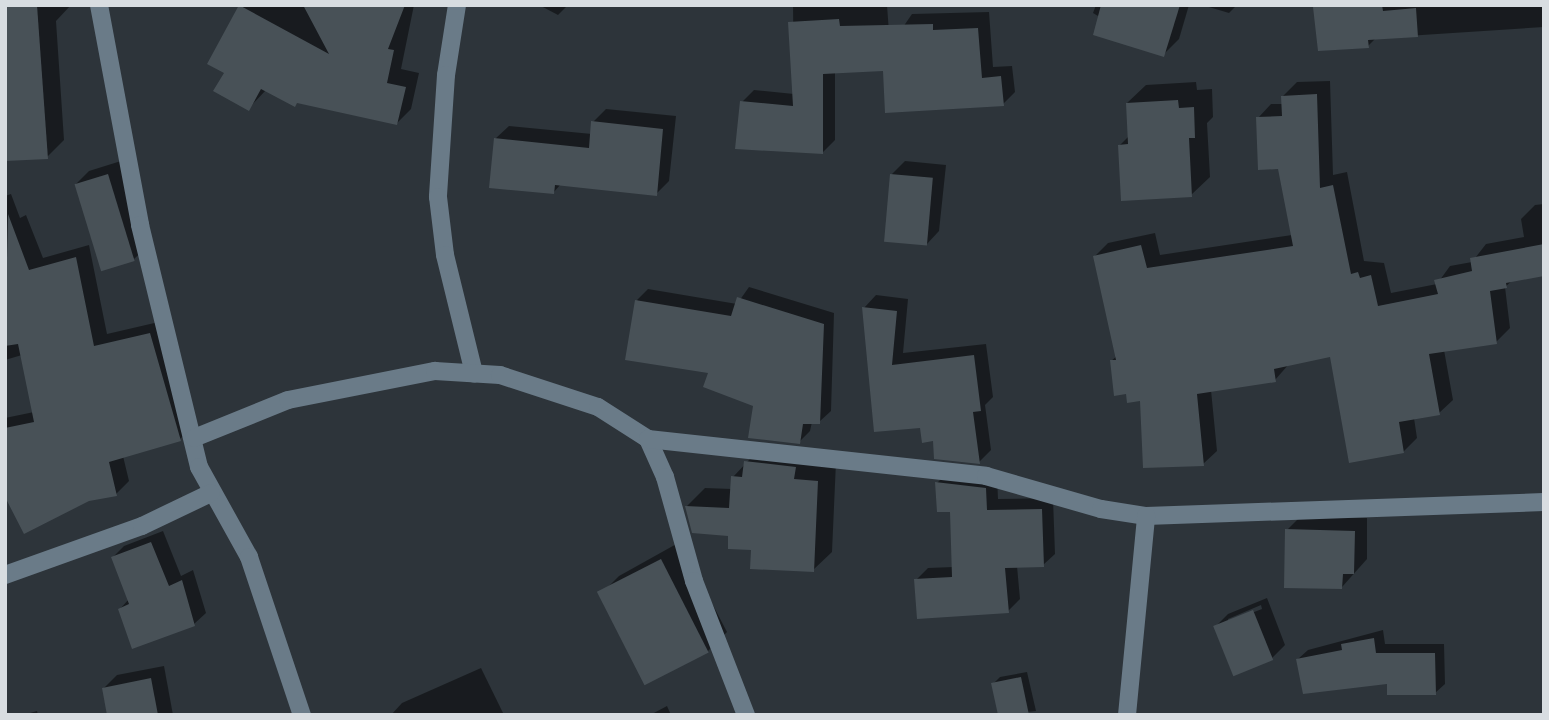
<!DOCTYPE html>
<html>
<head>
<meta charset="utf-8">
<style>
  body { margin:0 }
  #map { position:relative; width:1549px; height:720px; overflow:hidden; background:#2d343a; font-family:Lora,serif }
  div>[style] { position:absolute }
  .shadow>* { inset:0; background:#0007 }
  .building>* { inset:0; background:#485157; transform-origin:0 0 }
  .minor>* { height:18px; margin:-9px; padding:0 9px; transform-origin:9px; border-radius:9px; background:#6a7b88 }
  span { translate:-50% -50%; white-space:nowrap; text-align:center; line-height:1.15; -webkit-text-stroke:5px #232a30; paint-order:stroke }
  .frame { position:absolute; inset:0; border:7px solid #d8dde1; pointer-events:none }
</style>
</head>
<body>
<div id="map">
  <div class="shadow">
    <div style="clip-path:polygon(5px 5px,71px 5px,56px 21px,64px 140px,47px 157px)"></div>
    <div style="clip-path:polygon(240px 5px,414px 5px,401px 69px,419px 73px,411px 109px,397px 123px,266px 90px,249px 108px,226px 72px,210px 63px)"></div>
    <div style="clip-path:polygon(539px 5px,568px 5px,558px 15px)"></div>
    <div style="clip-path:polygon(793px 5px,887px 5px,890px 46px,912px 14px,989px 12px,993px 67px,1012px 66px,1015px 92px,1003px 104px,885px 63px,835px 72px,835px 140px,823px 152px,742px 102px,754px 90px,794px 94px)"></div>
    <div style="clip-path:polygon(1096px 5px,1189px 5px,1179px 39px,1163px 55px,1093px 13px)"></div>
    <div style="clip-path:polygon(1202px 5px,1237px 5px,1229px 13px)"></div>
    <div style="clip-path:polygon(1315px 5px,1544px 5px,1544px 27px,1376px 38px,1368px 46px,1320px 49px)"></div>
    <div style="clip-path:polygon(1330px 81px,1333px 175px,1347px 172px,1364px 261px,1384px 263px,1391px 293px,1437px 284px,1450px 266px,1472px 262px,1486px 244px,1524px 237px,1521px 219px,1535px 205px,1544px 204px,1544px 274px,1513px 280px,1505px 287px,1510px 328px,1496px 342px,1444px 350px,1453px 400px,1439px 413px,1414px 418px,1417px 438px,1403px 452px,1332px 355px,1289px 364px,1275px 380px,1211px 390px,1217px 451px,1203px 464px,1141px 399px,1128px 393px,1111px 361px,1117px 356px,1094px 257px,1108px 243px,1155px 233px,1160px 255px,1292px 235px,1279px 168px,1258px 118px,1271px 104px,1283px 104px,1283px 96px,1297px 82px)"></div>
    <div style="clip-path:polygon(1196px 82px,1197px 90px,1212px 89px,1213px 117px,1207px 123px,1210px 177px,1191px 195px,1120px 145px,1129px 136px,1127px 103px,1146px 85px)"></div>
    <div style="clip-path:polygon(606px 109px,676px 116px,669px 181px,656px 194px,561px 184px,553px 193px,495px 139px,509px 126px,592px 134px,593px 122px)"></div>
    <div style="clip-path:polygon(121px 161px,148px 246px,134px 259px,76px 184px,89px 171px)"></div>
    <div style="clip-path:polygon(905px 161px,946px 165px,939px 231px,926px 245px,892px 174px)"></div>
    <div style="clip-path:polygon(11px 194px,20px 218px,26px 215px,43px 258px,89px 245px,107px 334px,163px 321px,193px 426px,180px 439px,123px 456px,129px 481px,116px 494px,5px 496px,5px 418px,34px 412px,22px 355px,5px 360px,5px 196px)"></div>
    <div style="clip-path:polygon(749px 287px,834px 313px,831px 411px,819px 422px,812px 422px,810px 431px,799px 442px,711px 371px,637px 300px,648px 289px,737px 304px)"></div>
    <div style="clip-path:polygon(876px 295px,908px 299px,903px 353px,986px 344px,993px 397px,985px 405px,991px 450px,979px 462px,934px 439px,922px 426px,875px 430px,864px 308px)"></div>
    <div style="clip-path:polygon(765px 443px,836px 462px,832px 552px,813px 570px,753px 548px,687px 506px,705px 488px,732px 489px,733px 477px)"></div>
    <div style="clip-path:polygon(949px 471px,997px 476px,998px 499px,1053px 498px,1055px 554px,1043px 565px,1017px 566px,1020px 599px,1008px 611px,916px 580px,928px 568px,953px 567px,952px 510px,937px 483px)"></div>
    <div style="clip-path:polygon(1300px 517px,1367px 518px,1367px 559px,1342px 587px,1287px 530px)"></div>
    <div style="clip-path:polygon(163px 531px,181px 576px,193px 570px,206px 613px,194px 624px,120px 609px,129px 599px,113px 557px,124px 546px)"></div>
    <div style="clip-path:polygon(680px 542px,727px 632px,708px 651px,600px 595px,619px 576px)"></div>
    <div style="clip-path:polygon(evenodd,1267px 598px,1285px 645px,1272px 658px,1215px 627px,1228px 614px,1267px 598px,1261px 605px,1262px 609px,1228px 622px,1228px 619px,1261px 605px)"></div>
    <div style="clip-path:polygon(1383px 630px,1385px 644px,1444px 644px,1445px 684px,1435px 693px,1298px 659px,1308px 650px)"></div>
    <div style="clip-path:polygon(164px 666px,173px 715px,109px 715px,104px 688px,117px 675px)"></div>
    <div style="clip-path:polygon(481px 668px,504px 715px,391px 715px,402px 703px)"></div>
    <div style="clip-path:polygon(1027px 672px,1036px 711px,1000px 715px,993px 684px,1000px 677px)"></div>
    <div style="clip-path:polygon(667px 706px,671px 715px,650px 715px)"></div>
    <div style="clip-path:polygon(37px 711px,38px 715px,23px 715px)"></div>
  </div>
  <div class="building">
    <div style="clip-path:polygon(5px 5px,37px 5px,48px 159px,5px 161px)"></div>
    <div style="clip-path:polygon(239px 5px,329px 54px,303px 5px,405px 5px,388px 49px,394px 50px,387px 83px,406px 87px,397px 125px,297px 103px,295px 107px,261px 89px,249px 111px,213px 91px,224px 73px,207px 64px)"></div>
    <div style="clip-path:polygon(1101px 5px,1180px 5px,1164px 57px,1093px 35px)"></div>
    <div style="clip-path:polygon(1382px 5px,1383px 11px,1416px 8px,1418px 37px,1368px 40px,1369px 48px,1318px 51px,1313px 7px)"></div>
    <div style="clip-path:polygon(839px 19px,840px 26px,933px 24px,933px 30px,978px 28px,982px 78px,1001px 76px,1004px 106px,885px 113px,883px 71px,823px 74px,823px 154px,735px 149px,740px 101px,793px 106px,788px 22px)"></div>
    <div style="clip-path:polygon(1317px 94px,1320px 188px,1333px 185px,1351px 274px,1358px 272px,1360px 278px,1371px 275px,1378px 306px,1438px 294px,1434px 280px,1472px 271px,1470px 258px,1544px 244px,1544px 276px,1506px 283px,1507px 288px,1490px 291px,1497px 344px,1429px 354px,1440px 415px,1399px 422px,1404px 453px,1349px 463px,1330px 357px,1274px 369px,1276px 382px,1197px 394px,1204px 466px,1143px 468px,1140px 401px,1127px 403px,1126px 394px,1114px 396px,1110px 360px,1116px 360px,1093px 256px,1141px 245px,1147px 268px,1293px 246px,1278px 169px,1258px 170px,1256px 117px,1282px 116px,1281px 96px)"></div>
    <div style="clip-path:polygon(1178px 100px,1179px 108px,1194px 107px,1195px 138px,1189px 138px,1192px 197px,1121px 201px,1118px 145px,1128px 144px,1126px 103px)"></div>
    <div style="clip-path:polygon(591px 121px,663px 129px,657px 196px,555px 185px,554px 194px,489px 188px,494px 138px,589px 148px)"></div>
    <div style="left:108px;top:174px;width:91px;height:35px;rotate:73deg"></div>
    <div style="left:890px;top:174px;width:43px;height:68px;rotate:5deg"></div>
    <div style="clip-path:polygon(8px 214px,29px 270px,76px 257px,94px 346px,150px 333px,181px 441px,109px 462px,117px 496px,89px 501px,24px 534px,5px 497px,5px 428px,34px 422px,18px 344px,5px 346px)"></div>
    <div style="clip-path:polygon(737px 297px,824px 324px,820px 424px,803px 424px,800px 444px,748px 438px,753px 406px,703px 387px,708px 373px,625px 360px,635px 300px,731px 316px)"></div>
    <div style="clip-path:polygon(862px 307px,897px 311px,892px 365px,974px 355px,981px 411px,973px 412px,980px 464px,934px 459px,933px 441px,922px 443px,920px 428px,874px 432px)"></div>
    <div style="clip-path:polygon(744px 461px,796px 467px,794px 479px,818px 481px,814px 572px,750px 569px,751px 550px,728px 549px,728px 536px,692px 533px,685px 506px,729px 508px,731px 476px,742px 477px)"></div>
    <div style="clip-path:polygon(935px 482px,986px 488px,987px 510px,1042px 509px,1044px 567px,1005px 568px,1009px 613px,917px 619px,914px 579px,952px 577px,950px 512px,937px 512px)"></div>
    <div style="clip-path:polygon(1285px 529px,1355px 531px,1354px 574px,1343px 574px,1342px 589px,1284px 588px)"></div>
    <div style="clip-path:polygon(151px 542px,169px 586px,182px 580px,195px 626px,132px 649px,118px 609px,129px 604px,111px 557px)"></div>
    <div style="left:661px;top:559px;width:105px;height:72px;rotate:63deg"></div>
    <div style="left:1253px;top:610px;width:54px;height:43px;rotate:68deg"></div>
    <div style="clip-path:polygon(1374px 638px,1376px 653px,1435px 653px,1436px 695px,1387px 695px,1387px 684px,1303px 694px,1296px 659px,1342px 650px,1341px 644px)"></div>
    <div style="clip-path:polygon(1021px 677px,1029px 715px,998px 715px,991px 683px)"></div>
    <div style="clip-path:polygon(151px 678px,158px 715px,107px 715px,102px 688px)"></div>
  </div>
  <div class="minor">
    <div style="left:99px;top:5px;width:224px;rotate:79.4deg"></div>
    <div style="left:140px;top:225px;width:249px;rotate:76.3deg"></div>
    <div style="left:199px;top:467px;width:103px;rotate:60.9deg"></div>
    <div style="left:249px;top:557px;width:167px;rotate:71.5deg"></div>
    <div style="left:457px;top:5px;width:71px;rotate:98.9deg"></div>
    <div style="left:446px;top:75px;width:122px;rotate:93.8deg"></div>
    <div style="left:438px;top:197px;width:58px;rotate:83.1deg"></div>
    <div style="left:445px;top:255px;width:122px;rotate:76.2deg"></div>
    <div style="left:194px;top:438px;width:101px;rotate:-22deg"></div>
    <div style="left:288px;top:400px;width:150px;rotate:-11.2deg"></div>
    <div style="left:435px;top:371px;width:65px;rotate:3.5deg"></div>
    <div style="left:500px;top:375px;width:103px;rotate:18.1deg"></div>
    <div style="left:598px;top:407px;width:59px;rotate:32.6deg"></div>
    <div style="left:648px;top:439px;width:42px;rotate:65.9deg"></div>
    <div style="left:665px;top:477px;width:108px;rotate:74.4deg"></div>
    <div style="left:694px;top:581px;width:144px;rotate:68.8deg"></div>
    <div style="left:648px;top:439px;width:340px;rotate:6.2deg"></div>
    <div style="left:986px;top:476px;width:120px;rotate:16deg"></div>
    <div style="left:1101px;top:509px;width:46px;rotate:8.8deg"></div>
    <div style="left:1146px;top:516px;width:398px;rotate:-2deg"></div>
    <div style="left:5px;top:575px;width:145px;rotate:-19.7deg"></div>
    <div style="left:142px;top:526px;width:76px;rotate:-25.6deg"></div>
    <div style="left:1127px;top:715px;width:200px;rotate:-84.5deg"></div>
  </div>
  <div class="frame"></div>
</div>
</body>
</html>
